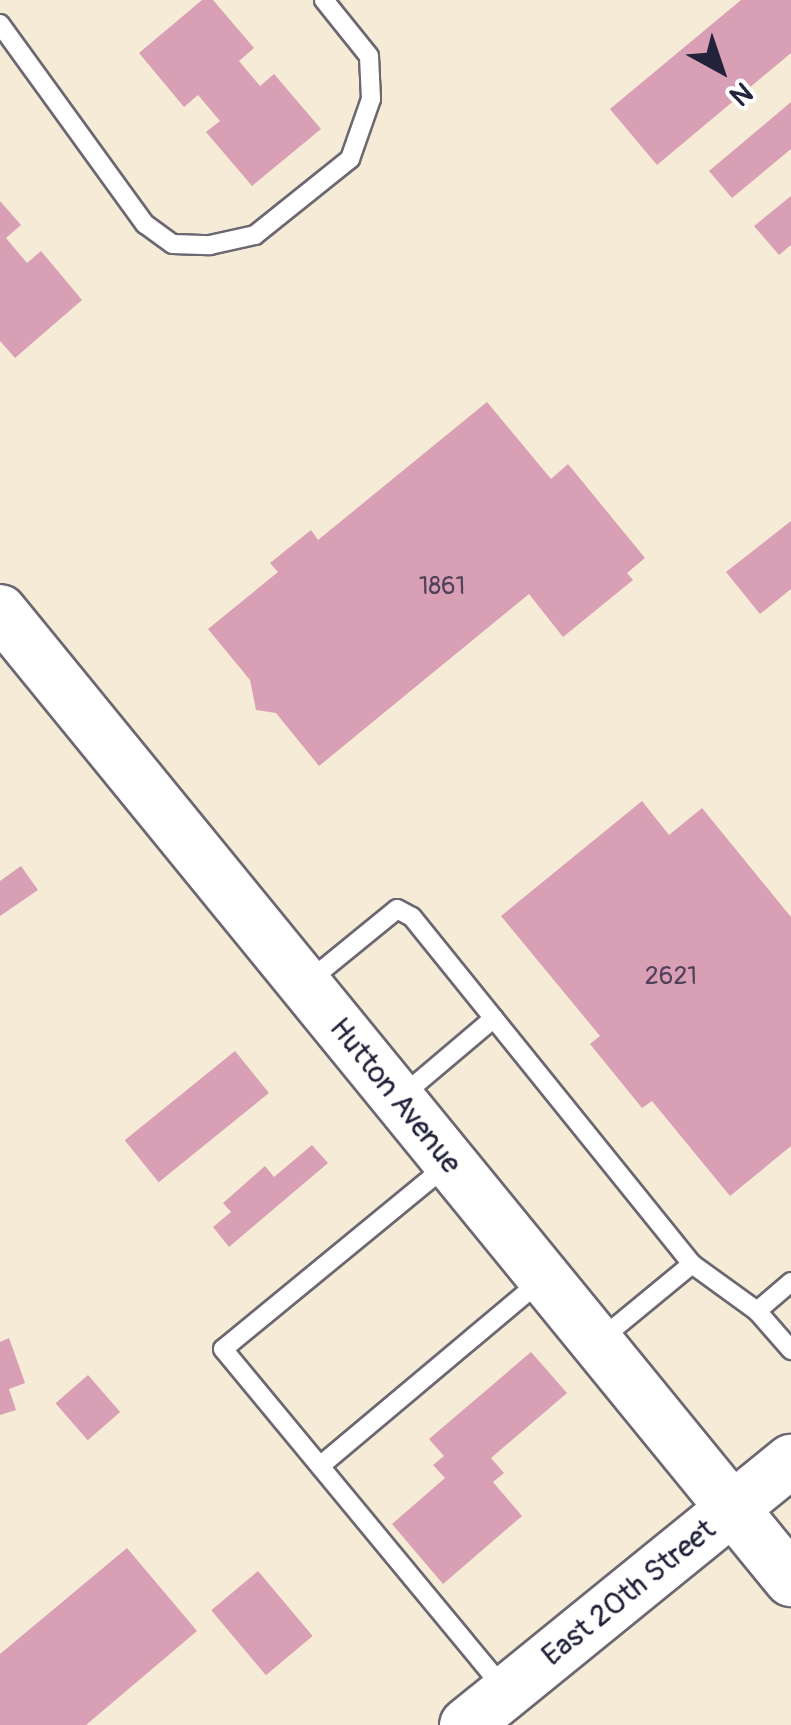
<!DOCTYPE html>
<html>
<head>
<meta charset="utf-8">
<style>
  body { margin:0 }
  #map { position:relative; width:791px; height:1725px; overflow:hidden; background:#f6ebd6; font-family:Pangolin,sans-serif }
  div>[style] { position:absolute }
  .building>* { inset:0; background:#d99fb5; transform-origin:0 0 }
  .roads { filter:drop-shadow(2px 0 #6c6871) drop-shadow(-2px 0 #6c6871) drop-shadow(0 2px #6c6871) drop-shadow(0 -2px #6c6871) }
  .lane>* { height:18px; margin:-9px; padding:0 9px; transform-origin:9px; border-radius:9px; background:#fff }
  .secondary>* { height:52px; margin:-26px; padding:0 26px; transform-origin:26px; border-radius:26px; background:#fff }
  span { translate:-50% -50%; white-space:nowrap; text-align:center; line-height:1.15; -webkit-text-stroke:8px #fff; paint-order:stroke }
  .number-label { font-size:25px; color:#50415a }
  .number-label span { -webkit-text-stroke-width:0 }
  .street-label { font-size:30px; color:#22223b }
  .north { position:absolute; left:671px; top:20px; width:100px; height:100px; -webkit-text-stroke:8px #fff; paint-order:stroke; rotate:140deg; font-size:28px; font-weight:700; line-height:40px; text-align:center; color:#22223b }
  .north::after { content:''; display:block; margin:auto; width:35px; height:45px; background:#22223b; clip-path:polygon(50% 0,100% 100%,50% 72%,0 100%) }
</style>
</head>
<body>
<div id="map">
  <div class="building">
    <div style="clip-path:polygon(202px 0,213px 0,254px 48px,239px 61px,260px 86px,274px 74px,321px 129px,252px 186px,206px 132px,220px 121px,198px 95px,184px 107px,139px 53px)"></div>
    <div style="clip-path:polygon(741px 0,791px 0,791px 53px,657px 165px,610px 109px)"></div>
    <div style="clip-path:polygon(791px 102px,791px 149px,732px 198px,709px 171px)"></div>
    <div style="clip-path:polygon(791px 196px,791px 245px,779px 255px,754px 226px)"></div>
    <div style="clip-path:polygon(0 201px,21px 225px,6px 238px,27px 263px,41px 251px,82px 300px,15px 358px,0 341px)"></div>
    <div style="clip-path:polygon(487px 402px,551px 479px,568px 464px,645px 558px,627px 573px,633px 580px,563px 637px,529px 594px,319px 766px,276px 713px,256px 710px,250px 680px,208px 629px,278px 572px,270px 563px,311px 530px,318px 540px)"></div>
    <div style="clip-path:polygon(791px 521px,791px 589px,760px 614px,726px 572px)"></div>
    <div style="clip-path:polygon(642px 801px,669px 835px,702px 808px,791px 917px,791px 1146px,730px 1196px,652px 1101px,642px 1108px,590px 1044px,600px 1036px,501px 916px)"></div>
    <div style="clip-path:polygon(21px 866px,38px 890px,0 916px,0 881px)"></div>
    <div style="left:235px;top:1051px;width:54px;height:142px;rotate:51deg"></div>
    <div style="clip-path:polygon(312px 1145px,328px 1163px,229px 1247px,213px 1227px,231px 1212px,223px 1203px,265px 1166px,274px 1177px)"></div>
    <div style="clip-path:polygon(9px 1338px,25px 1383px,9px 1389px,16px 1410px,0 1415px,0 1342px)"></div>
    <div style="clip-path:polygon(531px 1352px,567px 1393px,491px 1458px,504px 1473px,493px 1482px,522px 1516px,443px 1584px,392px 1524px,445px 1478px,433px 1465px,444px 1456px,429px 1439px)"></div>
    <div style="left:88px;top:1375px;width:49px;height:43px;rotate:49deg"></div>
    <div style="clip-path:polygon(127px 1548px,197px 1631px,86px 1725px,0 1725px,0 1654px)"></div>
    <div style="left:258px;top:1571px;width:85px;height:61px;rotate:50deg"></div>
  </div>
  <div class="roads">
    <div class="lane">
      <div style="left:0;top:24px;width:247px;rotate:54.1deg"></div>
      <div style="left:145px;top:224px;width:34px;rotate:36deg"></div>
      <div style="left:173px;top:244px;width:37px;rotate:2deg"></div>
      <div style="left:210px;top:245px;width:46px;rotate:-12.5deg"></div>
      <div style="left:255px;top:235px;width:122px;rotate:-38.7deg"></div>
      <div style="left:350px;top:159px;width:64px;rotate:-70.7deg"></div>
      <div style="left:371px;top:99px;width:43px;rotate:-92.7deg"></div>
      <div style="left:369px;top:56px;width:72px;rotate:-128.8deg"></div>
      <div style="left:310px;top:980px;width:112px;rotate:-39.2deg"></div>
      <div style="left:397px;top:909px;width:17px;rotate:28deg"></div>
      <div style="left:412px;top:917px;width:446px;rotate:51.1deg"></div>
      <div style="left:692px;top:1264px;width:118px;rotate:140.5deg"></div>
      <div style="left:403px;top:1095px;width:119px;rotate:-40.2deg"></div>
      <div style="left:446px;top:1166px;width:288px;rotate:140.6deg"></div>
      <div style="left:223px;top:1349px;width:441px;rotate:50.4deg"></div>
      <div style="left:692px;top:1264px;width:80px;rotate:35.9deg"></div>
      <div style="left:791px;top:1282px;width:45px;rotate:139.5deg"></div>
      <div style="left:757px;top:1311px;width:52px;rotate:48.9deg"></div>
      <div style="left:320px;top:1466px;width:286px;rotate:-40deg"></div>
    </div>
    <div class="secondary">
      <div style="left:0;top:611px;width:1251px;rotate:50.78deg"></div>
      <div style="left:466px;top:1725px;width:419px;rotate:-39.1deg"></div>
    </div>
  </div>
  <div class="number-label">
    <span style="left:442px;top:587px">1861</span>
    <span style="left:671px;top:977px">2621</span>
  </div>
  <div class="street-label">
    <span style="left:395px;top:1096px;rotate:51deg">Hutton Avenue</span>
    <span style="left:629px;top:1593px;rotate:-39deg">East 20th Street</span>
  </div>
  <div class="north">N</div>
</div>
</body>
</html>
